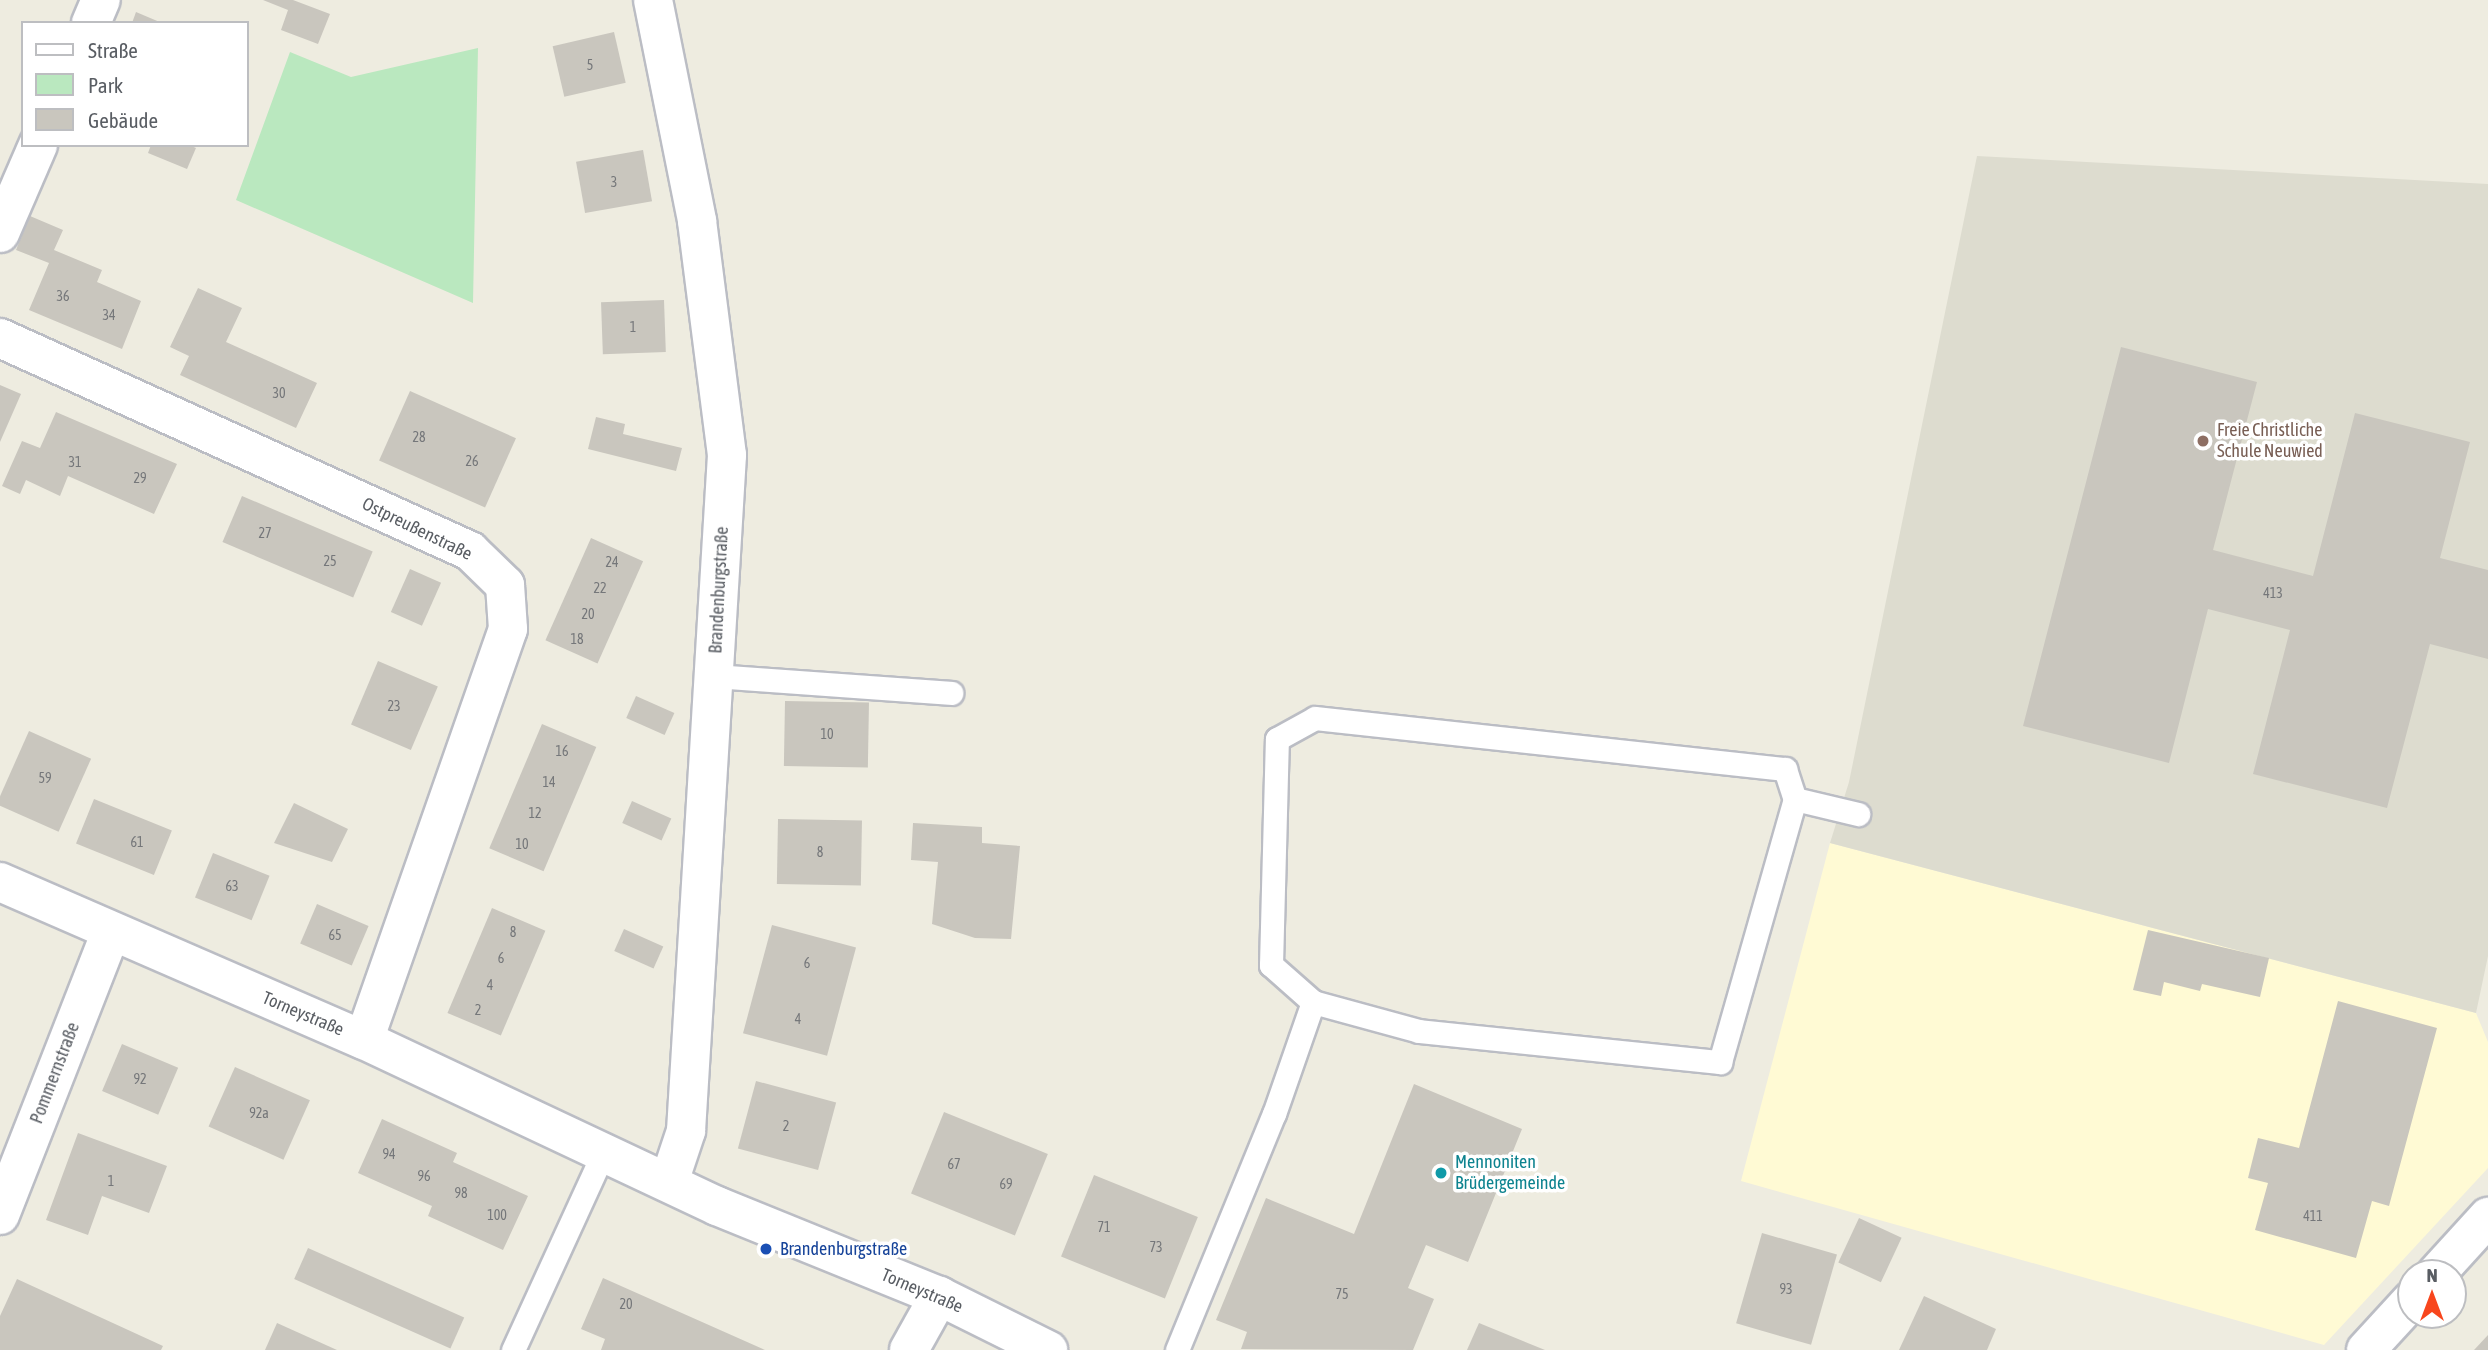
<!DOCTYPE html>
<html>
<head>
<meta charset="utf-8">
<style>
  body { margin:0 }
  #map { position:relative; width:2488px; height:1350px; overflow:hidden; background:#eeece0; font-family:"Asap Condensed",sans-serif }
  div>[style] { position:absolute }
  .commercial>* { inset:0; background:#fffad4 }
  .education>* { inset:0; background:#dddccf }
  .green>* { inset:0; background:#bae8bf }
  .building>* { inset:0; background:#c9c6be; transform-origin:0 0 }
  .roads { filter:drop-shadow(2px 0 #bbbdc4) drop-shadow(-2px 0 #bbbdc4) drop-shadow(0 2px #bbbdc4) drop-shadow(0 -2px #bbbdc4) }
  .lane>* { height:23px; margin:-11.5px; padding:0 11.5px; transform-origin:11.5px; border-radius:11.5px; background:#fff }
  .street>* { height:38px; margin:-19px; padding:0 19px; transform-origin:19px; border-radius:19px; background:#fff }
  .secondary>* { height:38px; margin:-19px; padding:0 19px; transform-origin:19px; border-radius:19px; background:#fff }
  .dots>* { width:19px; height:19px; translate:-50% -50%; box-sizing:border-box; border:4px solid #fff; border-radius:50% }
  span { translate:-50% -50%; white-space:nowrap; text-align:center; line-height:1.15; -webkit-text-stroke:7px #fff; paint-order:stroke }
  .number-label { font-size:14px; color:#75777a }
  .number-label span { -webkit-text-stroke-width:0 }
  .education-label { font-size:18px; color:#785e54 }
  .left { translate:0 -50%; text-align:left }
  .street-label { font-size:18px; color:#595d63 }
  .culture-label { font-size:18px; color:#0d838f }
  .transit-label { font-size:18px; color:#164399 }
  .legend { position:absolute; left:21px; top:21px; width:228px; height:126px; box-sizing:border-box; background:#fff; border:2px solid #bdbec1; margin:0; padding:9px 12px; list-style:none; font-size:21px; color:#595d63 }
  .legend li { display:flex; align-items:center; gap:14px; height:35px }
  .legend b { width:35px; border:2px solid #bdbec1 }
  .north { position:absolute; left:2397px; top:1259px; width:70px; height:70px; box-sizing:border-box; background:#fff; border:2px solid #bdbec1; border-radius:50%; rotate:0deg; font-size:19px; font-weight:700; line-height:28px; text-align:center; color:#595d63 }
  .north::after { content:''; display:block; margin:auto; width:24px; height:32px; background:#f8461d; clip-path:polygon(50% 0,100% 100%,50% 72%,0 100%) }
</style>
</head>
<body>
<div id="map">
  <div class="commercial">
    <div style="clip-path:polygon(1830px 843px,2476px 1013px,2488px 1042px,2488px 1168px,2324px 1345px,1741px 1181px)"></div>
  </div>
  <div class="education">
    <div style="clip-path:polygon(1977px 156px,2488px 184px,2488px 956px,2476px 1013px,1830px 843px,1849px 782px)"></div>
  </div>
  <div class="green">
    <div style="clip-path:polygon(478px 48px,473px 303px,236px 200px,290px 52px,351px 77px)"></div>
  </div>
  <div class="building">
    <div style="clip-path:polygon(263px 0,293px 0,330px 14px,318px 44px,281px 30px,288px 10px)"></div>
    <div style="clip-path:polygon(136px 12px,162px 23px,132px 23px)"></div>
    <div style="left:614px;top:32px;width:52px;height:63px;rotate:77deg"></div>
    <div style="clip-path:polygon(151px 145px,189px 145px,196px 148px,187px 169px,148px 153px)"></div>
    <div style="left:643px;top:150px;width:52px;height:68px;rotate:80deg"></div>
    <div style="clip-path:polygon(30px 216px,63px 230px,54px 250px,102px 270px,97px 282px,141px 301px,122px 349px,29px 310px,49px 263px,16px 250px)"></div>
    <div style="clip-path:polygon(198px 288px,242px 308px,226px 342px,317px 383px,296px 428px,180px 375px,189px 356px,170px 347px)"></div>
    <div style="left:664px;top:300px;width:52px;height:63px;rotate:88deg"></div>
    <div style="clip-path:polygon(2121px 347px,2257px 382px,2213px 550px,2313px 576px,2355px 413px,2470px 442px,2440px 558px,2488px 570px,2488px 659px,2430px 644px,2387px 808px,2253px 774px,2290px 630px,2208px 609px,2169px 763px,2023px 726px)"></div>
    <div style="clip-path:polygon(0 385px,21px 394px,0 442px)"></div>
    <div style="left:410px;top:391px;width:116px;height:76px;rotate:24deg"></div>
    <div style="clip-path:polygon(56px 412px,177px 464px,154px 514px,68px 476px,60px 496px,26px 480px,20px 494px,2px 486px,22px 441px,40px 448px)"></div>
    <div style="clip-path:polygon(596px 417px,625px 424px,623px 434px,682px 448px,676px 471px,588px 449px)"></div>
    <div style="left:242px;top:496px;width:142px;height:50px;rotate:23deg"></div>
    <div style="left:591px;top:538px;width:57px;height:112px;rotate:24deg"></div>
    <div style="left:410px;top:569px;width:34px;height:47px;rotate:24deg"></div>
    <div style="left:378px;top:661px;width:65px;height:69px;rotate:23deg"></div>
    <div style="left:636px;top:696px;width:42px;height:24px;rotate:24deg"></div>
    <div style="left:785px;top:701px;width:84px;height:65px;rotate:1deg"></div>
    <div style="left:542px;top:724px;width:59px;height:135px;rotate:23deg"></div>
    <div style="left:29px;top:731px;width:68px;height:80px;rotate:24deg"></div>
    <div style="left:94px;top:799px;width:84px;height:48px;rotate:22deg"></div>
    <div style="left:632px;top:801px;width:43px;height:24px;rotate:24deg"></div>
    <div style="clip-path:polygon(294px 803px,348px 829px,332px 862px,274px 843px)"></div>
    <div style="left:778px;top:819px;width:84px;height:65px;rotate:1deg"></div>
    <div style="clip-path:polygon(913px 823px,982px 827px,982px 843px,1020px 846px,1011px 939px,975px 938px,932px 924px,938px 862px,911px 860px)"></div>
    <div style="left:213px;top:853px;width:61px;height:48px;rotate:22deg"></div>
    <div style="left:317px;top:904px;width:56px;height:43px;rotate:23deg"></div>
    <div style="left:492px;top:908px;width:58px;height:114px;rotate:23deg"></div>
    <div style="left:772px;top:925px;width:87px;height:112px;rotate:15deg"></div>
    <div style="left:624px;top:929px;width:43px;height:24px;rotate:24deg"></div>
    <div style="clip-path:polygon(2148px 930px,2269px 958px,2260px 997px,2202px 984px,2200px 991px,2164px 982px,2161px 996px,2133px 990px)"></div>
    <div style="clip-path:polygon(2338px 1001px,2437px 1028px,2389px 1206px,2372px 1201px,2356px 1258px,2255px 1230px,2268px 1183px,2248px 1178px,2258px 1138px,2299px 1148px)"></div>
    <div style="left:122px;top:1044px;width:61px;height:51px;rotate:23deg"></div>
    <div style="left:235px;top:1067px;width:82px;height:65px;rotate:24deg"></div>
    <div style="left:756px;top:1081px;width:83px;height:70px;rotate:15deg"></div>
    <div style="clip-path:polygon(1414px 1084px,1522px 1129px,1468px 1262px,1426px 1245px,1408px 1288px,1434px 1299px,1413px 1350px,1241px 1349px,1247px 1332px,1216px 1320px,1266px 1198px,1354px 1234px)"></div>
    <div style="left:944px;top:1112px;width:112px;height:88px;rotate:22deg"></div>
    <div style="clip-path:polygon(382px 1119px,457px 1153px,453px 1162px,528px 1196px,503px 1250px,428px 1216px,432px 1206px,358px 1173px)"></div>
    <div style="clip-path:polygon(78px 1133px,167px 1166px,149px 1213px,102px 1196px,88px 1235px,46px 1220px)"></div>
    <div style="left:1094px;top:1175px;width:112px;height:88px;rotate:22deg"></div>
    <div style="left:1859px;top:1218px;width:47px;height:49px;rotate:25deg"></div>
    <div style="left:1762px;top:1233px;width:78px;height:94px;rotate:16deg"></div>
    <div style="left:308px;top:1248px;width:171px;height:34px;rotate:24deg"></div>
    <div style="clip-path:polygon(603px 1278px,765px 1350px,601px 1350px,605px 1339px,581px 1329px)"></div>
    <div style="clip-path:polygon(17px 1279px,163px 1346px,161px 1350px,0 1350px,0 1316px)"></div>
    <div style="clip-path:polygon(1924px 1296px,1996px 1329px,1987px 1350px,1899px 1350px)"></div>
    <div style="clip-path:polygon(277px 1323px,337px 1350px,265px 1350px)"></div>
    <div style="clip-path:polygon(1479px 1323px,1545px 1350px,1467px 1350px)"></div>
    <div style="clip-path:polygon(2488px 1335px,2488px 1350px,2474px 1350px)"></div>
  </div>
  <div class="roads">
    <div class="lane">
      <div style="left:715px;top:676px;width:237px;rotate:4.1deg"></div>
      <div style="left:1313px;top:1002px;width:56px;rotate:-138.6deg"></div>
      <div style="left:1271px;top:965px;width:226px;rotate:-88.5deg"></div>
      <div style="left:1277px;top:739px;width:43px;rotate:-28.9deg"></div>
      <div style="left:1315px;top:718px;width:473px;rotate:6.2deg"></div>
      <div style="left:1785px;top:769px;width:32px;rotate:72deg"></div>
      <div style="left:513px;top:1350px;width:217px;rotate:-65.4deg"></div>
      <div style="left:1177px;top:1350px;width:255px;rotate:-67.7deg"></div>
      <div style="left:1274px;top:1114px;width:119px;rotate:-70.8deg"></div>
      <div style="left:1313px;top:1002px;width:110px;rotate:15.3deg"></div>
      <div style="left:1419px;top:1031px;width:303px;rotate:5.9deg"></div>
      <div style="left:1720px;top:1062px;width:273px;rotate:-74.1deg"></div>
      <div style="left:1795px;top:799px;width:65px;rotate:13.4deg"></div>
    </div>
    <div class="street">
      <div style="left:653px;top:0;width:225px;rotate:78.7deg"></div>
      <div style="left:697px;top:221px;width:236px;rotate:82.7deg"></div>
      <div style="left:727px;top:455px;width:677px;rotate:93.47deg"></div>
      <div style="left:686px;top:1131px;width:54px;rotate:108.4deg"></div>
      <div style="left:91px;top:23px;width:25px;rotate:-67deg"></div>
      <div style="left:0;top:233px;width:96px;rotate:-66.6deg"></div>
      <div style="left:0;top:338px;width:516px;rotate:24.38deg"></div>
      <div style="left:470px;top:551px;width:49px;rotate:44.2deg"></div>
      <div style="left:505px;top:585px;width:44px;rotate:86.1deg"></div>
      <div style="left:508px;top:629px;width:435px;rotate:109.3deg"></div>
      <div style="left:0;top:1215px;width:304px;rotate:-68.6deg"></div>
      <div style="left:909px;top:1350px;width:62px;rotate:-60.9deg"></div>
    </div>
    <div class="secondary">
      <div style="left:0;top:882px;width:397px;rotate:23.5deg"></div>
      <div style="left:364px;top:1040px;width:390px;rotate:25.2deg"></div>
      <div style="left:717px;top:1206px;width:240px;rotate:22.1deg"></div>
      <div style="left:939px;top:1296px;width:122px;rotate:26.4deg"></div>
      <div style="left:2437px;top:1273px;width:76px;rotate:-47.7deg"></div>
      <div style="left:2366px;top:1350px;width:67px;rotate:-47.4deg"></div>
    </div>
  </div>
  <div class="dots">
    <div style="left:2203px;top:441px;background:#8d6e63"></div>
    <div style="left:1441px;top:1173px;background:#0f9aa8"></div>
    <div style="left:766px;top:1249px;background:#1a4fb4"></div>
  </div>
  <div class="number-label">
    <span style="left:590px;top:65px">5</span>
    <span style="left:614px;top:182px">3</span>
    <span style="left:63px;top:296px">36</span>
    <span style="left:109px;top:315px">34</span>
    <span style="left:633px;top:327px">1</span>
    <span style="left:279px;top:393px">30</span>
    <span style="left:419px;top:437px">28</span>
    <span style="left:472px;top:461px">26</span>
    <span style="left:75px;top:462px">31</span>
    <span style="left:140px;top:478px">29</span>
    <span style="left:265px;top:533px">27</span>
    <span style="left:330px;top:561px">25</span>
    <span style="left:612px;top:562px">24</span>
    <span style="left:600px;top:588px">22</span>
    <span style="left:2273px;top:593px">413</span>
    <span style="left:588px;top:614px">20</span>
    <span style="left:577px;top:639px">18</span>
    <span style="left:394px;top:706px">23</span>
    <span style="left:827px;top:734px">10</span>
    <span style="left:562px;top:751px">16</span>
    <span style="left:45px;top:778px">59</span>
    <span style="left:549px;top:782px">14</span>
    <span style="left:535px;top:813px">12</span>
    <span style="left:137px;top:842px">61</span>
    <span style="left:522px;top:844px">10</span>
    <span style="left:820px;top:852px">8</span>
    <span style="left:232px;top:886px">63</span>
    <span style="left:513px;top:932px">8</span>
    <span style="left:335px;top:935px">65</span>
    <span style="left:501px;top:958px">6</span>
    <span style="left:807px;top:963px">6</span>
    <span style="left:490px;top:985px">4</span>
    <span style="left:478px;top:1010px">2</span>
    <span style="left:798px;top:1019px">4</span>
    <span style="left:140px;top:1079px">92</span>
    <span style="left:259px;top:1113px">92a</span>
    <span style="left:786px;top:1126px">2</span>
    <span style="left:389px;top:1154px">94</span>
    <span style="left:954px;top:1164px">67</span>
    <span style="left:424px;top:1176px">96</span>
    <span style="left:111px;top:1181px">1</span>
    <span style="left:1006px;top:1184px">69</span>
    <span style="left:461px;top:1193px">98</span>
    <span style="left:497px;top:1215px">100</span>
    <span style="left:2313px;top:1216px">411</span>
    <span style="left:1104px;top:1227px">71</span>
    <span style="left:1156px;top:1247px">73</span>
    <span style="left:1786px;top:1289px">93</span>
    <span style="left:1342px;top:1294px">75</span>
    <span style="left:626px;top:1304px">20</span>
  </div>
  <div class="education-label">
    <span class="left" style="left:2217px;top:441px">Freie Christliche<br>Schule Neuwied</span>
  </div>
  <div class="street-label">
    <span style="left:417px;top:529px;rotate:26deg">Ostpreußenstraße</span>
    <span style="left:719px;top:590px;rotate:-87deg">Brandenburgstraße</span>
    <span style="left:303px;top:1014px;rotate:23deg">Torneystraße</span>
    <span style="left:55px;top:1073px;rotate:-69deg">Pommernstraße</span>
    <span style="left:922px;top:1291px;rotate:23deg">Torneystraße</span>
  </div>
  <div class="culture-label">
    <span class="left" style="left:1455px;top:1173px">Mennoniten<br>Brüdergemeinde</span>
  </div>
  <div class="transit-label">
    <span class="left" style="left:780px;top:1249px">Brandenburgstraße</span>
  </div>
  <ul class="legend">
  <li><b style="height:9px;background:#fff"></b>Straße</li>
  <li><b style="height:19px;background:#bae8bf"></b>Park</li>
  <li><b style="height:19px;background:#c9c6be"></b>Gebäude</li>
  </ul>
  <div class="north">N</div>
</div>
</body>
</html>
